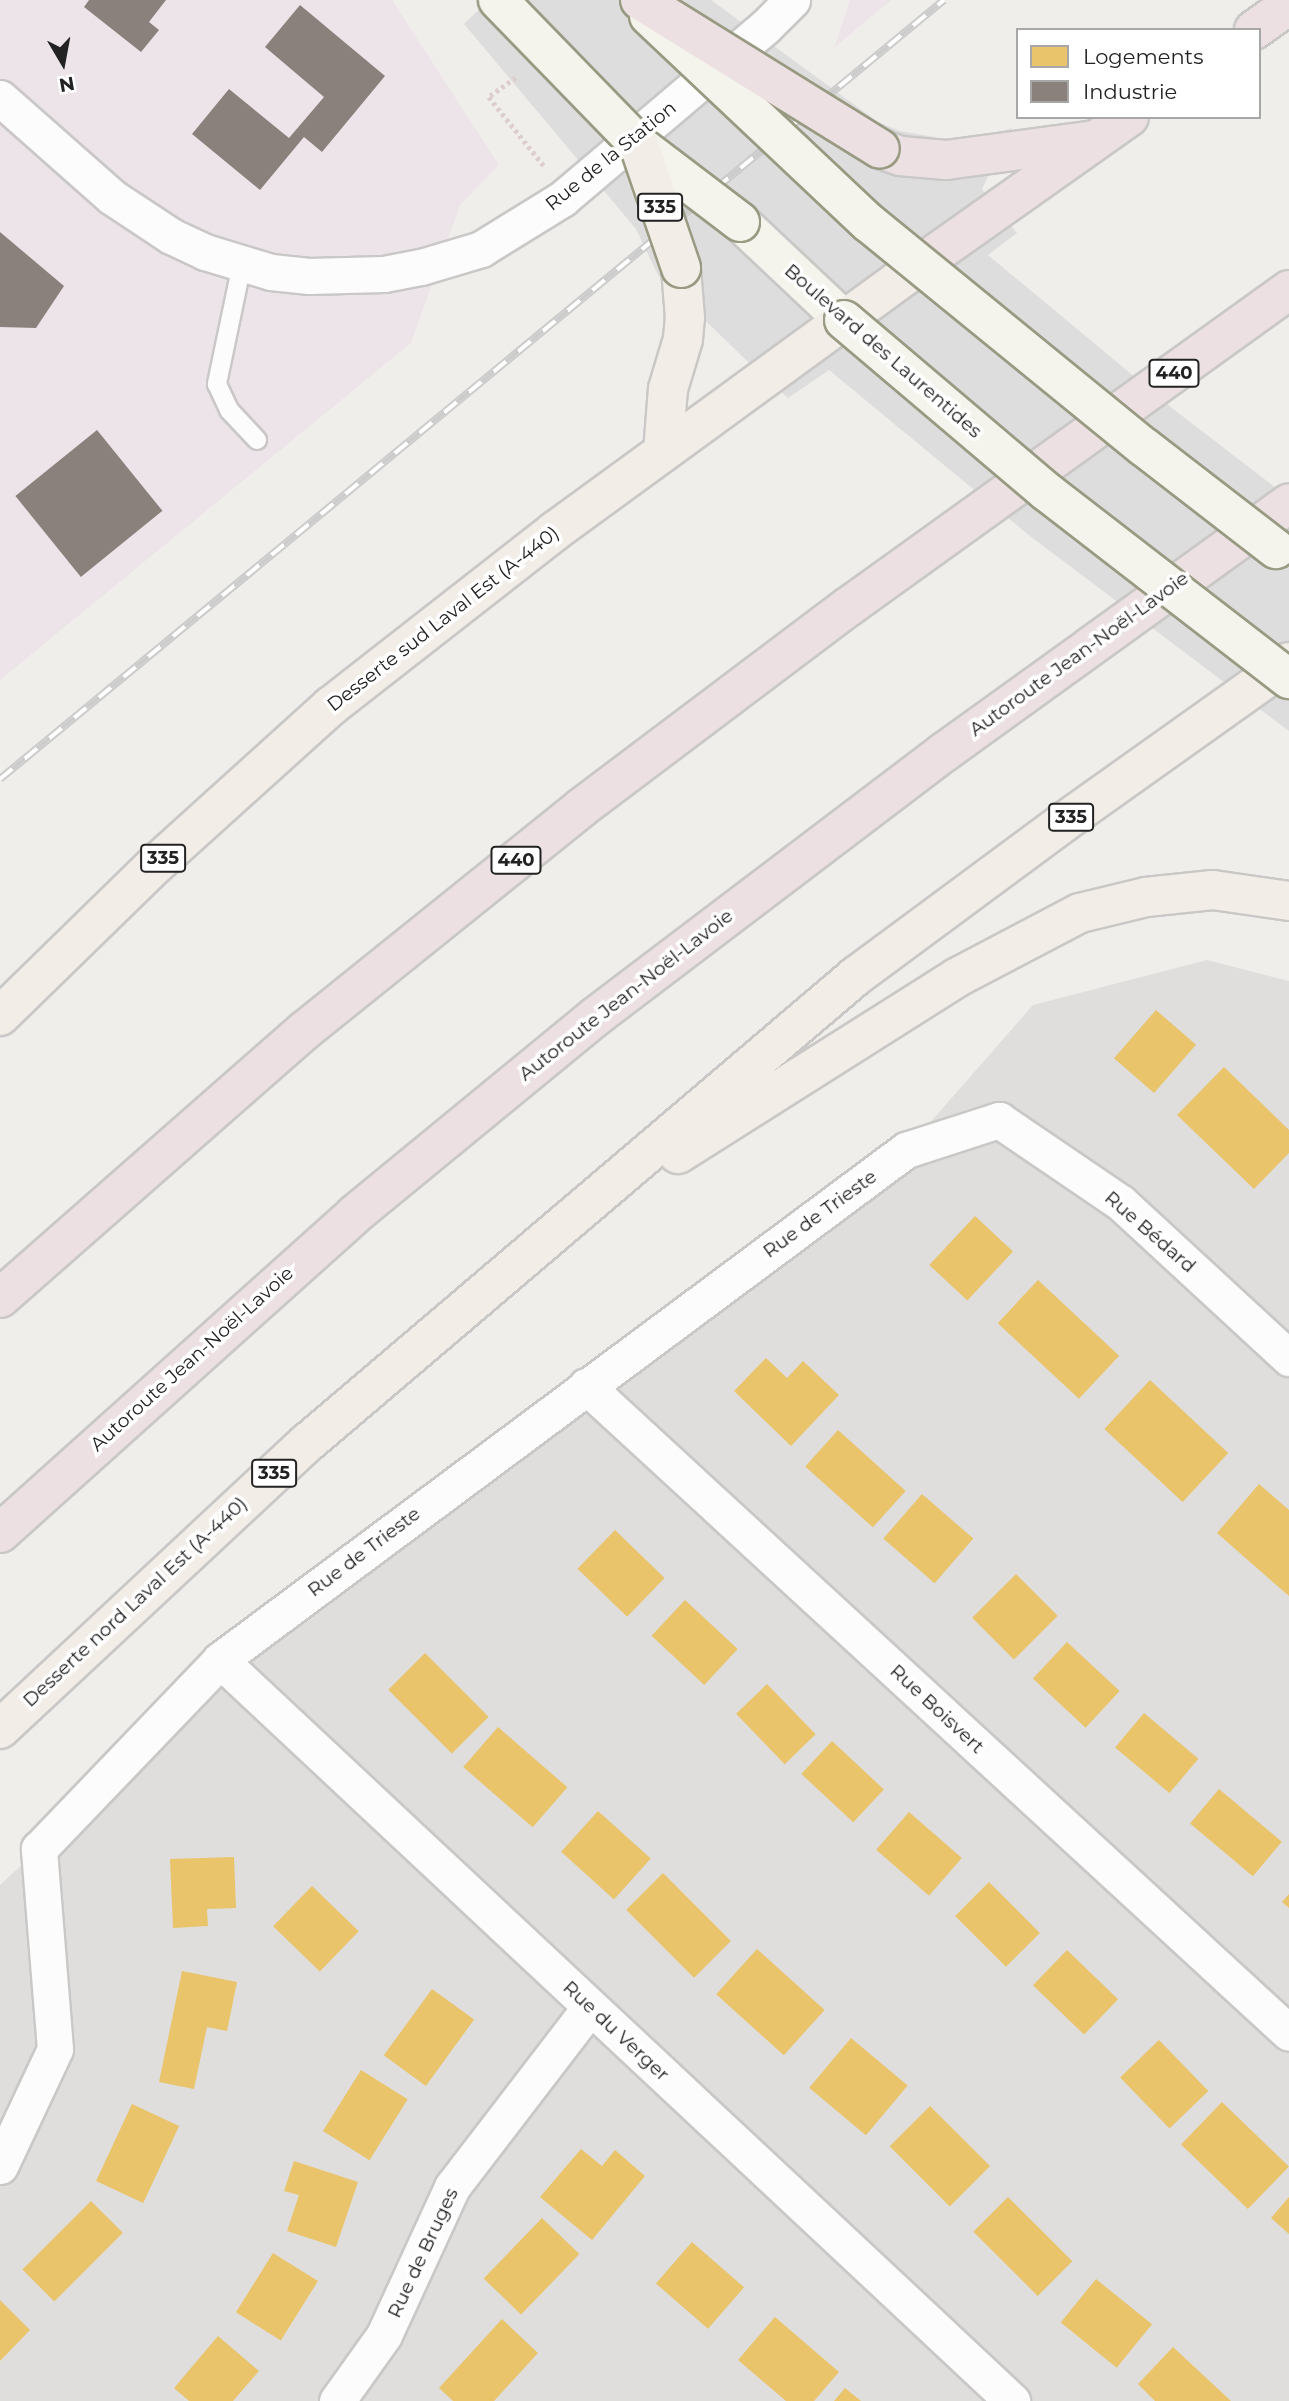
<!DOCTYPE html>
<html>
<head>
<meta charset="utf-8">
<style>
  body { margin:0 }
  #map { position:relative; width:1289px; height:2401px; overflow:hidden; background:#f0eeeb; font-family:Montserrat,sans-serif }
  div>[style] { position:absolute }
  .residential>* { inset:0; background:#dfdedc }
  .industrial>* { inset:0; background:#ede4e9 }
  .pier>* { inset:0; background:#dedddd }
  .homes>* { inset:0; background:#e9c46a; transform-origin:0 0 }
  .industry>* { inset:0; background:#8a817c; transform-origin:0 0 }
  .path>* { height:4.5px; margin-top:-2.25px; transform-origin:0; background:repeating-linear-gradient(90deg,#dccecd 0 3.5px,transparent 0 7px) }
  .roads { filter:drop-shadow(2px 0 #c9c8c7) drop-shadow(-2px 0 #c9c8c7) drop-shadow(0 2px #c9c8c7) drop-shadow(0 -2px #c9c8c7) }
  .lane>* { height:18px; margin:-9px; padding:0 9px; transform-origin:9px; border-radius:9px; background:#fdfcfc }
  .street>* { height:35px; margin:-17.5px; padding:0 17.5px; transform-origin:17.5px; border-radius:17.5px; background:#fdfcfc }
  .secondary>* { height:38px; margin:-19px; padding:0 19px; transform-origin:19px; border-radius:19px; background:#f4f4ed }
  .primary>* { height:38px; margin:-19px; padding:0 19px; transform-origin:19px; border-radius:19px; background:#f3ede7 }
  .highway>* { height:38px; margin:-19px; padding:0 19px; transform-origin:19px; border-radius:19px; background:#ece0e2 }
  .rail>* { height:8px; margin-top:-4px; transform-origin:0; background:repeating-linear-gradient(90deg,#fff 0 16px,#ccc 0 32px); box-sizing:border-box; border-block:2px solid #ccc }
  .bridges { filter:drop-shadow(2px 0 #999a82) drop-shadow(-2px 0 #999a82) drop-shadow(0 2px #999a82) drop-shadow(0 -2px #999a82) }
  .secondary-bridge>* { height:38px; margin:-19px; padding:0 19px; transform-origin:19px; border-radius:19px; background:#f4f4ed }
  .primary-bridge>* { height:38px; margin:-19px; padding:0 19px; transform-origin:19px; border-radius:19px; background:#f3ede7 }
  .highway-bridge>* { height:38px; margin:-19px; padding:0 19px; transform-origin:19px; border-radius:19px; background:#ece0e2 }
  span { translate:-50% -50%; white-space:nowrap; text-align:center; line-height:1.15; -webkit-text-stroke:7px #fff; paint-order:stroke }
  .shield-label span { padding:2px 5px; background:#fff; border:2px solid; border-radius:5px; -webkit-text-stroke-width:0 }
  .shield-label { font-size:18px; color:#222; font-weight:700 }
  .street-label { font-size:19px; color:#222 }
  .legend { position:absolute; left:1016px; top:28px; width:245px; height:91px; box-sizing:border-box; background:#fff; border:2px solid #a7a7a7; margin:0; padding:9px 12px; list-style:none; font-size:21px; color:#222 }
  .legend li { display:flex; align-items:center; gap:14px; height:35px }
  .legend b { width:35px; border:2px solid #a7a7a7 }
  .north { position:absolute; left:28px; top:28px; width:70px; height:70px; -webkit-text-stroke:5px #fff; paint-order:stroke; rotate:170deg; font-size:19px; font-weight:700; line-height:28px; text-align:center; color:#222 }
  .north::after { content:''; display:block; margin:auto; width:24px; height:32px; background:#222; clip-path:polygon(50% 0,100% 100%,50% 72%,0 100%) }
</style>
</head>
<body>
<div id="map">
  <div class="residential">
    <div style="clip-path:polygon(1207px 960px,1289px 981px,1289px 2401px,0 2401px,0 1885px,39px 1849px,220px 1660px,906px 1150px,1033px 1005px)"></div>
  </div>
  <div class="industrial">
    <div style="clip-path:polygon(0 0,392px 0,499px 165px,460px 205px,411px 343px,0 680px)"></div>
    <div style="clip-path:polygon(850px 0,891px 0,834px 48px)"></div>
  </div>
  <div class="pier">
    <div style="clip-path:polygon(489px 0,711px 0,878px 122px,900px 131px,945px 139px,990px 135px,1012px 128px,982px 189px,1017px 233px,988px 255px,1172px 408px,1289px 498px,1289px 731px,1030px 536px,829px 370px,788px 398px,743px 357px,658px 275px,636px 229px,464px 24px)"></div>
  </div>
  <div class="homes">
    <div style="left:1156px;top:1010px;width:53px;height:64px;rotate:41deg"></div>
    <div style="clip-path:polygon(1224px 1067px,1289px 1130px,1289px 1153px,1254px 1189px,1177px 1115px)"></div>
    <div style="left:975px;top:1216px;width:52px;height:67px;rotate:43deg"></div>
    <div style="left:1038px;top:1280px;width:111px;height:59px;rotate:43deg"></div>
    <div style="clip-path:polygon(766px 1358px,787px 1378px,803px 1361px,839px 1395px,791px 1446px,734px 1391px)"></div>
    <div style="left:1150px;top:1380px;width:107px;height:67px;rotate:43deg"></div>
    <div style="left:838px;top:1430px;width:91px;height:49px;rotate:42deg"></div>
    <div style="clip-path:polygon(1259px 1484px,1289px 1510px,1289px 1596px,1217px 1533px)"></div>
    <div style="left:922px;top:1494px;width:68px;height:59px;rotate:41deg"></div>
    <div style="left:615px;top:1530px;width:69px;height:54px;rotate:44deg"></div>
    <div style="left:1016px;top:1574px;width:59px;height:62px;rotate:45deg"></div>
    <div style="left:685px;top:1600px;width:72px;height:49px;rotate:43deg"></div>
    <div style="left:1067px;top:1642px;width:72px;height:50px;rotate:43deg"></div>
    <div style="left:425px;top:1653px;width:90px;height:52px;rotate:45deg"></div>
    <div style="left:767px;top:1684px;width:70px;height:43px;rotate:46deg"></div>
    <div style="left:1144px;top:1713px;width:71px;height:45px;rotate:40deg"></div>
    <div style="left:498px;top:1727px;width:92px;height:53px;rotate:41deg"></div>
    <div style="left:832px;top:1741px;width:71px;height:45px;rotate:43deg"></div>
    <div style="left:1219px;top:1789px;width:82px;height:45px;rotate:40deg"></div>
    <div style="left:598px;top:1811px;width:71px;height:55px;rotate:42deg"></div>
    <div style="left:909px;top:1812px;width:70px;height:50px;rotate:41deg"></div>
    <div style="clip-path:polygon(234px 1857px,236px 1908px,207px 1909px,208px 1926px,173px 1928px,170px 1859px)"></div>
    <div style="left:663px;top:1873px;width:96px;height:52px;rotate:45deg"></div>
    <div style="left:989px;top:1882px;width:72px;height:48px;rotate:45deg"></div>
    <div style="left:312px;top:1886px;width:65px;height:56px;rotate:44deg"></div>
    <div style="clip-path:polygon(1289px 1894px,1289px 1908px,1282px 1902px)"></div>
    <div style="left:757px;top:1949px;width:91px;height:61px;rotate:42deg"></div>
    <div style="left:1067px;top:1950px;width:71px;height:49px;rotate:44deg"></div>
    <div style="clip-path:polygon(182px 1971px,237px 1982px,227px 2031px,207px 2027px,194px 2089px,159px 2082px)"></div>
    <div style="left:432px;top:1989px;width:52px;height:82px;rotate:36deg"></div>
    <div style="left:851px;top:2038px;width:74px;height:65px;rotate:40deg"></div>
    <div style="left:1159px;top:2040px;width:71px;height:54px;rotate:46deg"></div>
    <div style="left:361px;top:2070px;width:55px;height:72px;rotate:32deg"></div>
    <div style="left:1222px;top:2102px;width:93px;height:59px;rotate:44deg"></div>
    <div style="left:132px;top:2104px;width:52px;height:85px;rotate:25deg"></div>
    <div style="left:930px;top:2106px;width:85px;height:57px;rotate:45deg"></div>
    <div style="clip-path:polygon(581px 2149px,602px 2166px,615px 2150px,645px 2176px,592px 2240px,540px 2197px)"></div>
    <div style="clip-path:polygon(294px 2161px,358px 2182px,336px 2247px,287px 2231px,299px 2195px,284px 2191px)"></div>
    <div style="left:1008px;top:2197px;width:91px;height:49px;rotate:45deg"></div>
    <div style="clip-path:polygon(1289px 2197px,1289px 2234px,1271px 2218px)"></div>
    <div style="left:91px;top:2201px;width:45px;height:97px;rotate:45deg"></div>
    <div style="left:542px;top:2218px;width:52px;height:84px;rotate:44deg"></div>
    <div style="left:692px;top:2242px;width:69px;height:55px;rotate:41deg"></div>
    <div style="left:273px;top:2253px;width:53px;height:70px;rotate:32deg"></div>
    <div style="left:1096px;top:2279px;width:72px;height:56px;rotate:39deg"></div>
    <div style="clip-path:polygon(0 2300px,30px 2330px,0 2361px)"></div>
    <div style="clip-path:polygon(775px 2317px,839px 2372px,814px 2401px,786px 2401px,738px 2360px)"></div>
    <div style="clip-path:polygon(502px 2319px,538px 2353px,494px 2401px,453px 2401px,439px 2388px)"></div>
    <div style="clip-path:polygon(218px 2336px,259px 2371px,233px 2401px,189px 2401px,174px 2388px)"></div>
    <div style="clip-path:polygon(1173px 2347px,1231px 2401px,1155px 2401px,1138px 2384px)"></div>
    <div style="clip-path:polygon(845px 2388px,861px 2401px,834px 2401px)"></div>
  </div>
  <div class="industry">
    <div style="clip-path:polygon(89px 0,166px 0,149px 22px,159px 30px,141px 52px,84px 7px)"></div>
    <div style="clip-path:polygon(300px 5px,385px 76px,322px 152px,304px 137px,260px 190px,192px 134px,229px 89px,289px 138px,324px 97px,265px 47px)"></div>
    <div style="clip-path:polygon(0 232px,64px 286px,36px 328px,0 327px)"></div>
    <div style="left:97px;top:430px;width:104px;height:105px;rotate:51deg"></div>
  </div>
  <div class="path">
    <div style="left:516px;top:78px;width:33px;rotate:145deg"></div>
    <div style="left:489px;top:97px;width:88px;rotate:51.4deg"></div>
  </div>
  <div class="roads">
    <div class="lane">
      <div style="left:242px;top:264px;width:123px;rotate:101.8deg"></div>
      <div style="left:217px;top:384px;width:29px;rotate:65deg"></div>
      <div style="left:229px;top:410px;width:41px;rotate:47deg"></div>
    </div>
    <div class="street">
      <div style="left:0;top:98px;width:149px;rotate:41.5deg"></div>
      <div style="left:112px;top:197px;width:71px;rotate:33.5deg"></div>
      <div style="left:171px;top:236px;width:38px;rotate:25deg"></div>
      <div style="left:205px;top:252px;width:69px;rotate:16.9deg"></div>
      <div style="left:271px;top:272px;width:38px;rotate:6deg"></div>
      <div style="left:309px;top:276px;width:75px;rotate:-1.5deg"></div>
      <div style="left:384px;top:274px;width:38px;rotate:-11deg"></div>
      <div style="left:421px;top:267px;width:63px;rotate:-16.7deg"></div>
      <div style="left:481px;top:249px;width:95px;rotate:-31.7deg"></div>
      <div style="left:562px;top:199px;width:267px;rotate:-40.3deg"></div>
      <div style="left:766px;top:26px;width:37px;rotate:-45deg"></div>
      <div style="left:586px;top:1386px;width:955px;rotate:42.62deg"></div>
      <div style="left:220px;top:1660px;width:1085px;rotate:43.09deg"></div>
      <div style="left:0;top:2166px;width:129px;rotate:-64.8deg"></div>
      <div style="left:55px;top:2049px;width:201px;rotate:-94.6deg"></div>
      <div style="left:39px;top:1849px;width:262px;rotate:-46.2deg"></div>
      <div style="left:220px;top:1660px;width:855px;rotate:-36.63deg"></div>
      <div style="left:906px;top:1150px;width:98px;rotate:-17.9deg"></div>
      <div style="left:999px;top:1120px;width:148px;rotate:34.2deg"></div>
      <div style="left:1121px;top:1203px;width:229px;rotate:42.7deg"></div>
      <div style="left:337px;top:2401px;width:81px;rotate:-54.5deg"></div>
      <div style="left:384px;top:2335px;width:163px;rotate:-65.3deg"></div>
      <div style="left:452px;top:2187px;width:227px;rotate:-52.5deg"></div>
    </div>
    <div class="secondary">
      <div style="left:740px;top:222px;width:143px;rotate:43.3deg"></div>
    </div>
    <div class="primary">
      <div style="left:663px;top:452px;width:63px;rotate:-85.5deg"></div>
      <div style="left:668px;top:389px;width:52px;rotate:-73.3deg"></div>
      <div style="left:683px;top:339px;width:21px;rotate:-85deg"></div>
      <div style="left:685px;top:318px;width:50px;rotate:-94.6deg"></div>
      <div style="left:0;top:1016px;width:216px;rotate:-44.3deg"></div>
      <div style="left:155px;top:865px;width:237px;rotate:-42.1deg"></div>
      <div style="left:331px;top:706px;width:284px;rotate:-38deg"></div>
      <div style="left:555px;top:531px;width:453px;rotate:-36.1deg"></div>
      <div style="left:678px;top:1154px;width:329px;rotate:-32.3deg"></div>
      <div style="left:956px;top:978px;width:140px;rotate:-27.7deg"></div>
      <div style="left:1080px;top:913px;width:68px;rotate:-13.6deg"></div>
      <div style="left:1146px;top:897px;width:67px;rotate:-6deg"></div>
      <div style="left:1213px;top:890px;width:77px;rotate:8.2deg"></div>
      <div style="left:0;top:1729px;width:420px;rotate:-43deg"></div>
      <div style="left:307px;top:1443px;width:721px;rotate:-40.39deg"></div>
      <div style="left:856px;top:976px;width:259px;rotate:-36.5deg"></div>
      <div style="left:1064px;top:822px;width:276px;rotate:-35.4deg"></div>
    </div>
    <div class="highway">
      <div style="left:1254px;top:30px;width:43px;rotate:-35.5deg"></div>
      <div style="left:880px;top:149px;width:21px;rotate:19deg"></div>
      <div style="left:900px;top:156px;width:46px;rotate:5deg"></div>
      <div style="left:946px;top:160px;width:150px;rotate:-7.6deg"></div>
      <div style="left:921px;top:264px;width:255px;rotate:-35.3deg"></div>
      <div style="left:0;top:1298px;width:405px;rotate:-41.3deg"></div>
      <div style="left:304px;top:1031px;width:356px;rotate:-38.8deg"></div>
      <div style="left:581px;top:808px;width:334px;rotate:-37deg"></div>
      <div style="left:848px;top:607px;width:543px;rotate:-35.71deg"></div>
      <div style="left:0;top:1533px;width:476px;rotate:-41.9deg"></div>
      <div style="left:354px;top:1215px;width:312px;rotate:-39.4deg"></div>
      <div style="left:595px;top:1017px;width:437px;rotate:-37.2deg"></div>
      <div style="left:943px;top:753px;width:427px;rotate:-35.8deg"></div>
    </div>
  </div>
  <div class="rail">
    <div style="left:0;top:779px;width:1224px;rotate:-39.53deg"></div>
  </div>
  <div class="bridges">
    <div class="secondary-bridge">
      <div style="left:498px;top:0;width:202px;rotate:45.8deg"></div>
      <div style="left:639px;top:145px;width:127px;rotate:37.3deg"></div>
      <div style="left:649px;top:16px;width:302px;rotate:43.3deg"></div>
      <div style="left:869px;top:223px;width:355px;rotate:39.2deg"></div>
      <div style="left:1144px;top:447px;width:167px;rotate:37.7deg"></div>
      <div style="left:844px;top:320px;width:266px;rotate:40.3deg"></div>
      <div style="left:1047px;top:492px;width:306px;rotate:37.7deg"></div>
    </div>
    <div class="primary-bridge">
      <div style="left:639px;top:145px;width:130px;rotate:71.1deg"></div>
    </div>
    <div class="highway-bridge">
      <div style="left:640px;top:0;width:282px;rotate:31.8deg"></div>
    </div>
  </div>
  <div class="shield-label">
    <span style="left:660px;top:207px">335</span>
    <span style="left:1174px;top:373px">440</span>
    <span style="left:1071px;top:817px">335</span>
    <span style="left:163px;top:858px">335</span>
    <span style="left:516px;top:860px">440</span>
    <span style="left:274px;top:1473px">335</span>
  </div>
  <div class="street-label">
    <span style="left:611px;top:156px;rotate:-39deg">Rue de la Station</span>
    <span style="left:883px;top:351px;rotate:41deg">Boulevard des Laurentides</span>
    <span style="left:443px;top:619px;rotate:-38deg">Desserte sud Laval Est (A-440)</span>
    <span style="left:1079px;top:654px;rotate:-36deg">Autoroute Jean-Noël-Lavoie</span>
    <span style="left:626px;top:995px;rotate:-38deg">Autoroute Jean-Noël-Lavoie</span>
    <span style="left:820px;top:1214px;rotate:-36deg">Rue de Trieste</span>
    <span style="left:1150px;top:1232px;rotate:41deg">Rue Bédard</span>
    <span style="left:192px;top:1359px;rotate:-42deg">Autoroute Jean-Noël-Lavoie</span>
    <span style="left:364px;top:1552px;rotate:-37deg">Rue de Trieste</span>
    <span style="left:135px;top:1602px;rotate:-43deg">Desserte nord Laval Est (A-440)</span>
    <span style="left:937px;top:1709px;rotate:43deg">Rue Boisvert</span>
    <span style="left:616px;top:2031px;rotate:43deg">Rue du Verger</span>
    <span style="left:423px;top:2253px;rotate:-65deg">Rue de Bruges</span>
  </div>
  <ul class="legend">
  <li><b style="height:19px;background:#e9c46a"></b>Logements</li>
  <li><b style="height:19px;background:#8a817c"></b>Industrie</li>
  </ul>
  <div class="north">N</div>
</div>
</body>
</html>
